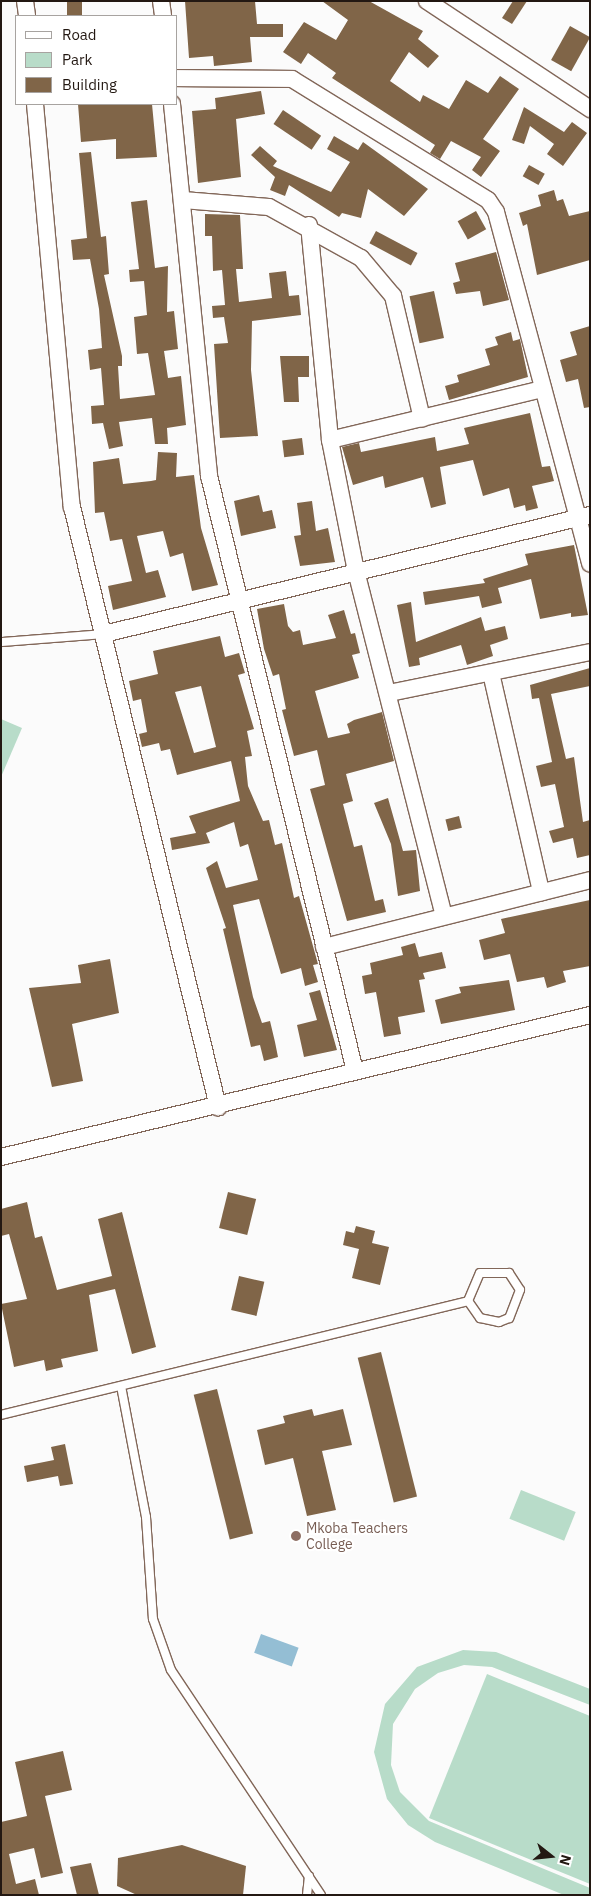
<!DOCTYPE html>
<html>
<head>
<meta charset="utf-8">
<style>
  body { margin:0 }
  #map { position:relative; width:591px; height:1896px; overflow:hidden; background:#fbfbfb; font-family:"IBM Plex Sans",sans-serif }
  div>[style] { position:absolute }
  .green>* { inset:0; background:#b8dcc9; transform-origin:0 0 }
  .water>* { inset:0; background:#94bed4; transform-origin:0 0 }
  .building>* { inset:0; background:#806548; transform-origin:0 0 }
  .roads { filter:drop-shadow(1px 0 #826759) drop-shadow(-1px 0 #826759) drop-shadow(0 1px #826759) drop-shadow(0 -1px #826759) }
  .lane>* { height:8px; margin:-4px; padding:0 4px; transform-origin:4px; border-radius:4px; background:#fff }
  .street>* { height:16px; margin:-8px; padding:0 8px; transform-origin:8px; border-radius:8px; background:#fff }
  .dots>* { width:14px; height:14px; translate:-50% -50%; box-sizing:border-box; border:2px solid #fff; border-radius:50% }
  span { translate:-50% -50%; white-space:nowrap; text-align:center; line-height:1.15; -webkit-text-stroke:4.5px #fff; paint-order:stroke }
  .education-label { font-size:14px; color:#785e54 }
  .left { translate:0 -50%; text-align:left }
  .frame { position:absolute; inset:0; border:2px solid #231812; pointer-events:none }
  .legend { position:absolute; left:15px; top:15px; width:162px; height:90px; box-sizing:border-box; background:#fff; border:1px solid #a7a3a0; margin:0; padding:6px 9px; list-style:none; font-size:15px; color:#231812 }
  .legend li { display:flex; align-items:center; gap:10px; height:25px }
  .legend b { width:25px; border:1px solid #a7a3a0 }
  .north { position:absolute; left:526px; top:1831px; width:50px; height:50px; -webkit-text-stroke:4px #fff; paint-order:stroke; rotate:106deg; font-size:14px; font-weight:700; line-height:20px; text-align:center; color:#231812 }
  .north::after { content:''; display:block; margin:auto; width:18px; height:22px; background:#231812; clip-path:polygon(50% 0,100% 100%,50% 72%,0 100%) }
</style>
</head>
<body>
<div id="map">
  <div class="green">
    <div style="clip-path:polygon(1px 719px,22px 728px,1px 777px)"></div>
    <div style="left:521px;top:1490px;width:59px;height:31px;rotate:22deg"></div>
    <div style="clip-path:polygon(463px 1650px,496px 1652px,590px 1689px,590px 1705px,492px 1667px,464px 1665px,438px 1673px,415px 1689px,393px 1724px,391px 1765px,400px 1792px,429px 1821px,590px 1888px,590px 1895px,564px 1895px,435px 1842px,408px 1825px,387px 1799px,374px 1752px,385px 1704px,417px 1667px)"></div>
    <div style="clip-path:polygon(487px 1674px,590px 1716px,590px 1884px,429px 1818px)"></div>
  </div>
  <div class="water">
    <div style="left:261px;top:1634px;width:40px;height:20px;rotate:20deg"></div>
  </div>
  <div class="building">
    <div style="left:67px;top:1px;width:15px;height:15px"></div>
    <div style="clip-path:polygon(185px 1px,255px 1px,257px 24px,283px 24px,283px 37px,250px 37px,252px 62px,214px 66px,213px 56px,189px 58px)"></div>
    <div style="clip-path:polygon(322px 1px,369px 1px,423px 31px,418px 39px,439px 56px,428px 68px,409px 52px,390px 81px,420px 102px,423px 95px,449px 109px,466px 80px,488px 93px,500px 76px,519px 89px,483px 139px,500px 151px,481px 177px,472px 170px,481px 157px,451px 141px,440px 159px,430px 153px,435px 145px,332px 78px,336px 73px,308px 53px,301px 64px,283px 52px,304px 22px,336px 40px,348px 20px)"></div>
    <div style="clip-path:polygon(513px 1px,527px 1px,512px 24px,502px 18px)"></div>
    <div style="left:570px;top:26px;width:23px;height:39px;rotate:29deg"></div>
    <div style="clip-path:polygon(261px 91px,265px 114px,236px 119px,241px 177px,198px 183px,192px 111px,216px 109px,215px 98px)"></div>
    <div style="clip-path:polygon(78px 104px,152px 104px,157px 157px,116px 159px,116px 139px,81px 142px)"></div>
    <div style="clip-path:polygon(524px 107px,564px 132px,572px 122px,587px 133px,563px 166px,547px 154px,554px 144px,530px 126px,524px 144px,512px 140px)"></div>
    <div style="left:283px;top:110px;width:46px;height:17px;rotate:34deg"></div>
    <div style="clip-path:polygon(334px 136px,358px 150px,363px 142px,428px 189px,404px 216px,368px 189px,361px 218px,342px 213px,339px 217px,289px 185px,285px 196px,270px 190px,275px 177px,251px 155px,260px 146px,277px 161px,273px 166px,331px 192px,350px 162px,327px 149px)"></div>
    <div style="clip-path:polygon(91px 152px,101px 237px,106px 236px,109px 274px,104px 275px,122px 356px,122px 366px,118px 366px,120px 399px,155px 395px,148px 353px,137px 354px,134px 317px,147px 315px,144px 281px,130px 282px,129px 270px,139px 269px,131px 202px,147px 200px,155px 268px,168px 266px,167px 312px,174px 311px,178px 349px,164px 351px,168px 378px,181px 376px,186px 425px,167px 428px,168px 444px,155px 444px,152px 418px,119px 422px,123px 446px,109px 449px,103px 423px,92px 424px,91px 406px,104px 405px,101px 368px,90px 370px,88px 350px,102px 348px,99px 309px,90px 259px,73px 260px,71px 240px,87px 238px,79px 153px)"></div>
    <div style="left:529px;top:165px;width:18px;height:13px;rotate:29deg"></div>
    <div style="clip-path:polygon(554px 190px,557px 201px,563px 199px,569px 216px,590px 211px,590px 260px,537px 275px,527px 224px,523px 226px,519px 213px,541px 206px,538px 195px)"></div>
    <div style="left:476px;top:211px;width:21px;height:21px;rotate:61deg"></div>
    <div style="clip-path:polygon(205px 214px,240px 215px,243px 269px,236px 269px,239px 302px,272px 298px,269px 273px,286px 271px,289px 296px,299px 295px,301px 315px,252px 321px,251px 370px,258px 436px,220px 438px,214px 344px,228px 343px,224px 317px,213px 318px,212px 306px,225px 305px,222px 270px,213px 271px,212px 236px,205px 236px)"></div>
    <div style="left:376px;top:231px;width:47px;height:14px;rotate:28deg"></div>
    <div style="clip-path:polygon(496px 252px,509px 300px,483px 306px,480px 291px,456px 294px,453px 283px,460px 281px,455px 263px)"></div>
    <div style="left:434px;top:291px;width:48px;height:25px;rotate:78deg"></div>
    <div style="clip-path:polygon(590px 326px,590px 407px,584px 408px,578px 379px,566px 382px,560px 360px,577px 355px,570px 332px)"></div>
    <div style="clip-path:polygon(511px 332px,513px 341px,520px 339px,528px 377px,449px 400px,445px 386px,459px 382px,457px 375px,490px 365px,485px 349px,498px 345px,495px 337px)"></div>
    <div style="clip-path:polygon(280px 356px,309px 356px,309px 377px,298px 377px,299px 402px,284px 402px)"></div>
    <div style="clip-path:polygon(530px 413px,542px 467px,550px 466px,554px 481px,532px 486px,538px 508px,526px 511px,525px 505px,514px 508px,509px 488px,483px 496px,473px 460px,440px 467px,446px 504px,431px 508px,423px 477px,385px 488px,383px 476px,353px 485px,342px 447px,359px 443px,361px 452px,435px 437px,437px 451px,469px 444px,464px 428px)"></div>
    <div style="left:302px;top:438px;width:17px;height:20px;rotate:83deg"></div>
    <div style="clip-path:polygon(158px 452px,177px 453px,176px 477px,194px 475px,201px 528px,218px 585px,192px 591px,183px 553px,170px 557px,163px 531px,137px 536px,146px 573px,158px 570px,166px 597px,113px 610px,108px 586px,132px 581px,122px 539px,110px 541px,104px 512px,95px 513px,93px 462px,119px 458px,123px 484px,151px 481px,156px 480px)"></div>
    <div style="clip-path:polygon(259px 495px,263px 512px,272px 510px,276px 528px,241px 536px,234px 501px)"></div>
    <div style="clip-path:polygon(312px 501px,316px 531px,328px 528px,335px 562px,300px 566px,294px 536px,301px 535px,297px 503px)"></div>
    <div style="clip-path:polygon(574px 545px,588px 615px,571px 617px,571px 613px,540px 619px,531px 579px,498px 588px,502px 603px,482px 608px,479px 596px,425px 605px,423px 592px,485px 583px,483px 579px,528px 565px,525px 554px)"></div>
    <div style="clip-path:polygon(411px 602px,416px 642px,481px 617px,485px 631px,505px 626px,508px 639px,490px 645px,493px 656px,467px 665px,461px 645px,419px 658px,420px 665px,409px 667px,397px 605px)"></div>
    <div style="clip-path:polygon(284px 604px,288px 626px,293px 632px,300px 630px,303px 645px,336px 638px,328px 615px,344px 610px,351px 634px,355px 633px,360px 653px,352px 655px,359px 678px,315px 691px,328px 738px,350px 733px,347px 724px,354px 720px,382px 712px,394px 761px,346px 774px,353px 801px,343px 804px,354px 847px,362px 845px,375px 901px,383px 899px,386px 912px,347px 921px,310px 789px,325px 785px,317px 750px,294px 756px,282px 710px,286px 709px,279px 674px,273px 676px,264px 649px,257px 609px)"></div>
    <div style="clip-path:polygon(evenodd,220px 636px,225px 657px,239px 653px,245px 673px,238px 675px,254px 729px,247px 731px,252px 756px,245px 757px,248px 786px,263px 821px,269px 820px,275px 845px,282px 843px,294px 898px,299px 896px,318px 964px,313px 965px,318px 982px,305px 986px,301px 968px,281px 974px,259px 899px,233px 905px,253px 997px,262px 1023px,270px 1021px,275px 1042px,278px 1057px,264px 1061px,260px 1045px,251px 1047px,223px 929px,226px 928px,206px 868px,217px 861px,226px 888px,258px 880px,248px 844px,240px 847px,234px 822px,206px 833px,210px 843px,172px 850px,170px 838px,196px 833px,189px 816px,240px 801px,231px 761px,177px 775px,170px 749px,161px 751px,159px 743px,142px 747px,139px 734px,147px 732px,141px 699px,133px 701px,129px 681px,158px 674px,153px 651px,220px 636px,201px 686px,216px 747px,194px 753px,175px 692px,201px 686px)"></div>
    <div style="clip-path:polygon(590px 668px,590px 686px,551px 694px,566px 759px,574px 757px,583px 822px,590px 820px,590px 855px,577px 858px,573px 838px,553px 843px,549px 831px,564px 827px,555px 784px,541px 787px,536px 766px,552px 762px,539px 698px,532px 699px,530px 685px)"></div>
    <div style="clip-path:polygon(388px 798px,403px 851px,416px 850px,420px 891px,398px 896px,391px 844px,374px 803px)"></div>
    <div style="left:459px;top:816px;width:12px;height:14px;rotate:76deg"></div>
    <div style="clip-path:polygon(590px 900px,590px 966px,563px 971px,566px 982px,547px 988px,544px 977px,517px 982px,510px 954px,484px 960px,479px 940px,505px 933px,501px 919px)"></div>
    <div style="clip-path:polygon(415px 943px,419px 957px,442px 952px,446px 968px,423px 973px,425px 979px,419px 980px,425px 1012px,398px 1017px,401px 1034px,384px 1037px,376px 992px,365px 994px,362px 976px,372px 974px,370px 963px,403px 955px,401px 947px)"></div>
    <div style="clip-path:polygon(110px 959px,119px 1013px,72px 1024px,83px 1081px,52px 1087px,29px 988px,81px 983px,78px 965px)"></div>
    <div style="clip-path:polygon(509px 980px,515px 1010px,441px 1024px,435px 1000px,461px 993px,459px 987px)"></div>
    <div style="clip-path:polygon(320px 990px,337px 1050px,304px 1057px,297px 1025px,317px 1020px,309px 993px)"></div>
    <div style="left:228px;top:1192px;width:29px;height:37px;rotate:14deg"></div>
    <div style="clip-path:polygon(27px 1202px,35px 1238px,42px 1236px,57px 1290px,112px 1276px,98px 1219px,122px 1212px,156px 1347px,132px 1354px,115px 1289px,89px 1295px,98px 1351px,61px 1359px,63px 1367px,46px 1371px,44px 1360px,14px 1367px,1px 1304px,27px 1299px,9px 1234px,1px 1236px,1px 1209px)"></div>
    <div style="clip-path:polygon(356px 1226px,375px 1231px,372px 1243px,389px 1247px,380px 1285px,352px 1278px,359px 1249px,343px 1245px,346px 1231px,354px 1233px)"></div>
    <div style="left:239px;top:1276px;width:26px;height:35px;rotate:13deg"></div>
    <div style="left:381px;top:1352px;width:149px;height:24px;rotate:76deg"></div>
    <div style="left:217px;top:1389px;width:149px;height:24px;rotate:76deg"></div>
    <div style="clip-path:polygon(312px 1409px,314px 1416px,343px 1409px,352px 1445px,322px 1451px,336px 1510px,307px 1516px,293px 1458px,265px 1465px,257px 1430px,285px 1423px,283px 1416px)"></div>
    <div style="clip-path:polygon(65px 1444px,73px 1484px,60px 1486px,58px 1476px,27px 1482px,24px 1466px,54px 1460px,51px 1447px)"></div>
    <div style="clip-path:polygon(63px 1751px,72px 1790px,45px 1796px,63px 1873px,41px 1878px,34px 1848px,9px 1854px,16px 1884px,35px 1879px,39px 1895px,1px 1895px,1px 1888px,14px 1885px,1px 1888px,1px 1822px,27px 1816px,15px 1762px)"></div>
    <div style="clip-path:polygon(182px 1845px,246px 1866px,243px 1895px,137px 1895px,117px 1886px,118px 1858px)"></div>
    <div style="clip-path:polygon(91px 1863px,99px 1895px,77px 1895px,70px 1867px)"></div>
  </div>
  <div class="roads">
    <div class="lane">
      <div style="left:1px;top:642px;width:103px;rotate:-4.4deg"></div>
      <div style="left:480px;top:1273px;width:29px"></div>
      <div style="left:509px;top:1273px;width:20px;rotate:57deg"></div>
      <div style="left:520px;top:1290px;width:30px;rotate:111deg"></div>
      <div style="left:509px;top:1318px;width:11px;rotate:158deg"></div>
      <div style="left:499px;top:1322px;width:19px;rotate:-168deg"></div>
      <div style="left:480px;top:1318px;width:21px;rotate:-125deg"></div>
      <div style="left:468px;top:1301px;width:30px;rotate:-67deg"></div>
      <div style="left:121px;top:1386px;width:133px;rotate:79.2deg"></div>
      <div style="left:146px;top:1517px;width:102px;rotate:86.1deg"></div>
      <div style="left:153px;top:1619px;width:54px;rotate:70.6deg"></div>
      <div style="left:171px;top:1670px;width:270px;rotate:56.3deg"></div>
      <div style="left:1px;top:1415px;width:481px;rotate:-13.7deg"></div>
      <div style="left:307px;top:1895px;width:19px;rotate:-84deg"></div>
    </div>
    <div class="street">
      <div style="left:25px;top:1px;width:15px;rotate:82deg"></div>
      <div style="left:161px;top:1px;width:15px;rotate:82deg"></div>
      <div style="left:427px;top:1px;width:196px;rotate:33.5deg"></div>
      <div style="left:176px;top:78px;width:116px;rotate:0.5deg"></div>
      <div style="left:292px;top:79px;width:230px;rotate:31.7deg"></div>
      <div style="left:488px;top:200px;width:14px;rotate:56deg"></div>
      <div style="left:496px;top:212px;width:364px;rotate:75deg"></div>
      <div style="left:35px;top:104px;width:405px;rotate:84.8deg"></div>
      <div style="left:72px;top:507px;width:618px;rotate:76.32deg"></div>
      <div style="left:172px;top:104px;width:374px;rotate:84.3deg"></div>
      <div style="left:209px;top:476px;width:613px;rotate:76.21deg"></div>
      <div style="left:183px;top:200px;width:86px;rotate:4.7deg"></div>
      <div style="left:269px;top:207px;width:105px;rotate:29deg"></div>
      <div style="left:361px;top:258px;width:50px;rotate:49.9deg"></div>
      <div style="left:393px;top:296px;width:126px;rotate:76.7deg"></div>
      <div style="left:309px;top:225px;width:216px;rotate:84.4deg"></div>
      <div style="left:330px;top:440px;width:134px;rotate:78.8deg"></div>
      <div style="left:356px;top:571px;width:355px;rotate:75.7deg"></div>
      <div style="left:330px;top:440px;width:219px;rotate:-13.5deg"></div>
      <div style="left:104px;top:634px;width:500px;rotate:-13.76deg"></div>
      <div style="left:491px;top:673px;width:225px;rotate:77.1deg"></div>
      <div style="left:389px;top:693px;width:205px;rotate:-11.5deg"></div>
      <div style="left:324px;top:947px;width:274px;rotate:-14.1deg"></div>
      <div style="left:1px;top:1157px;width:606px;rotate:-13.55deg"></div>
    </div>
  </div>
  <div class="dots">
    <div style="left:296px;top:1536px;background:#8d6e63"></div>
  </div>
  <div class="education-label">
    <span class="left" style="left:306px;top:1536px">Mkoba Teachers<br>College</span>
  </div>
  <div class="frame"></div>
  <ul class="legend">
  <li><b style="height:6px;background:#fff"></b>Road</li>
  <li><b style="height:14px;background:#b8dcc9"></b>Park</li>
  <li><b style="height:14px;background:#806548"></b>Building</li>
  </ul>
  <div class="north">N</div>
</div>
</body>
</html>
